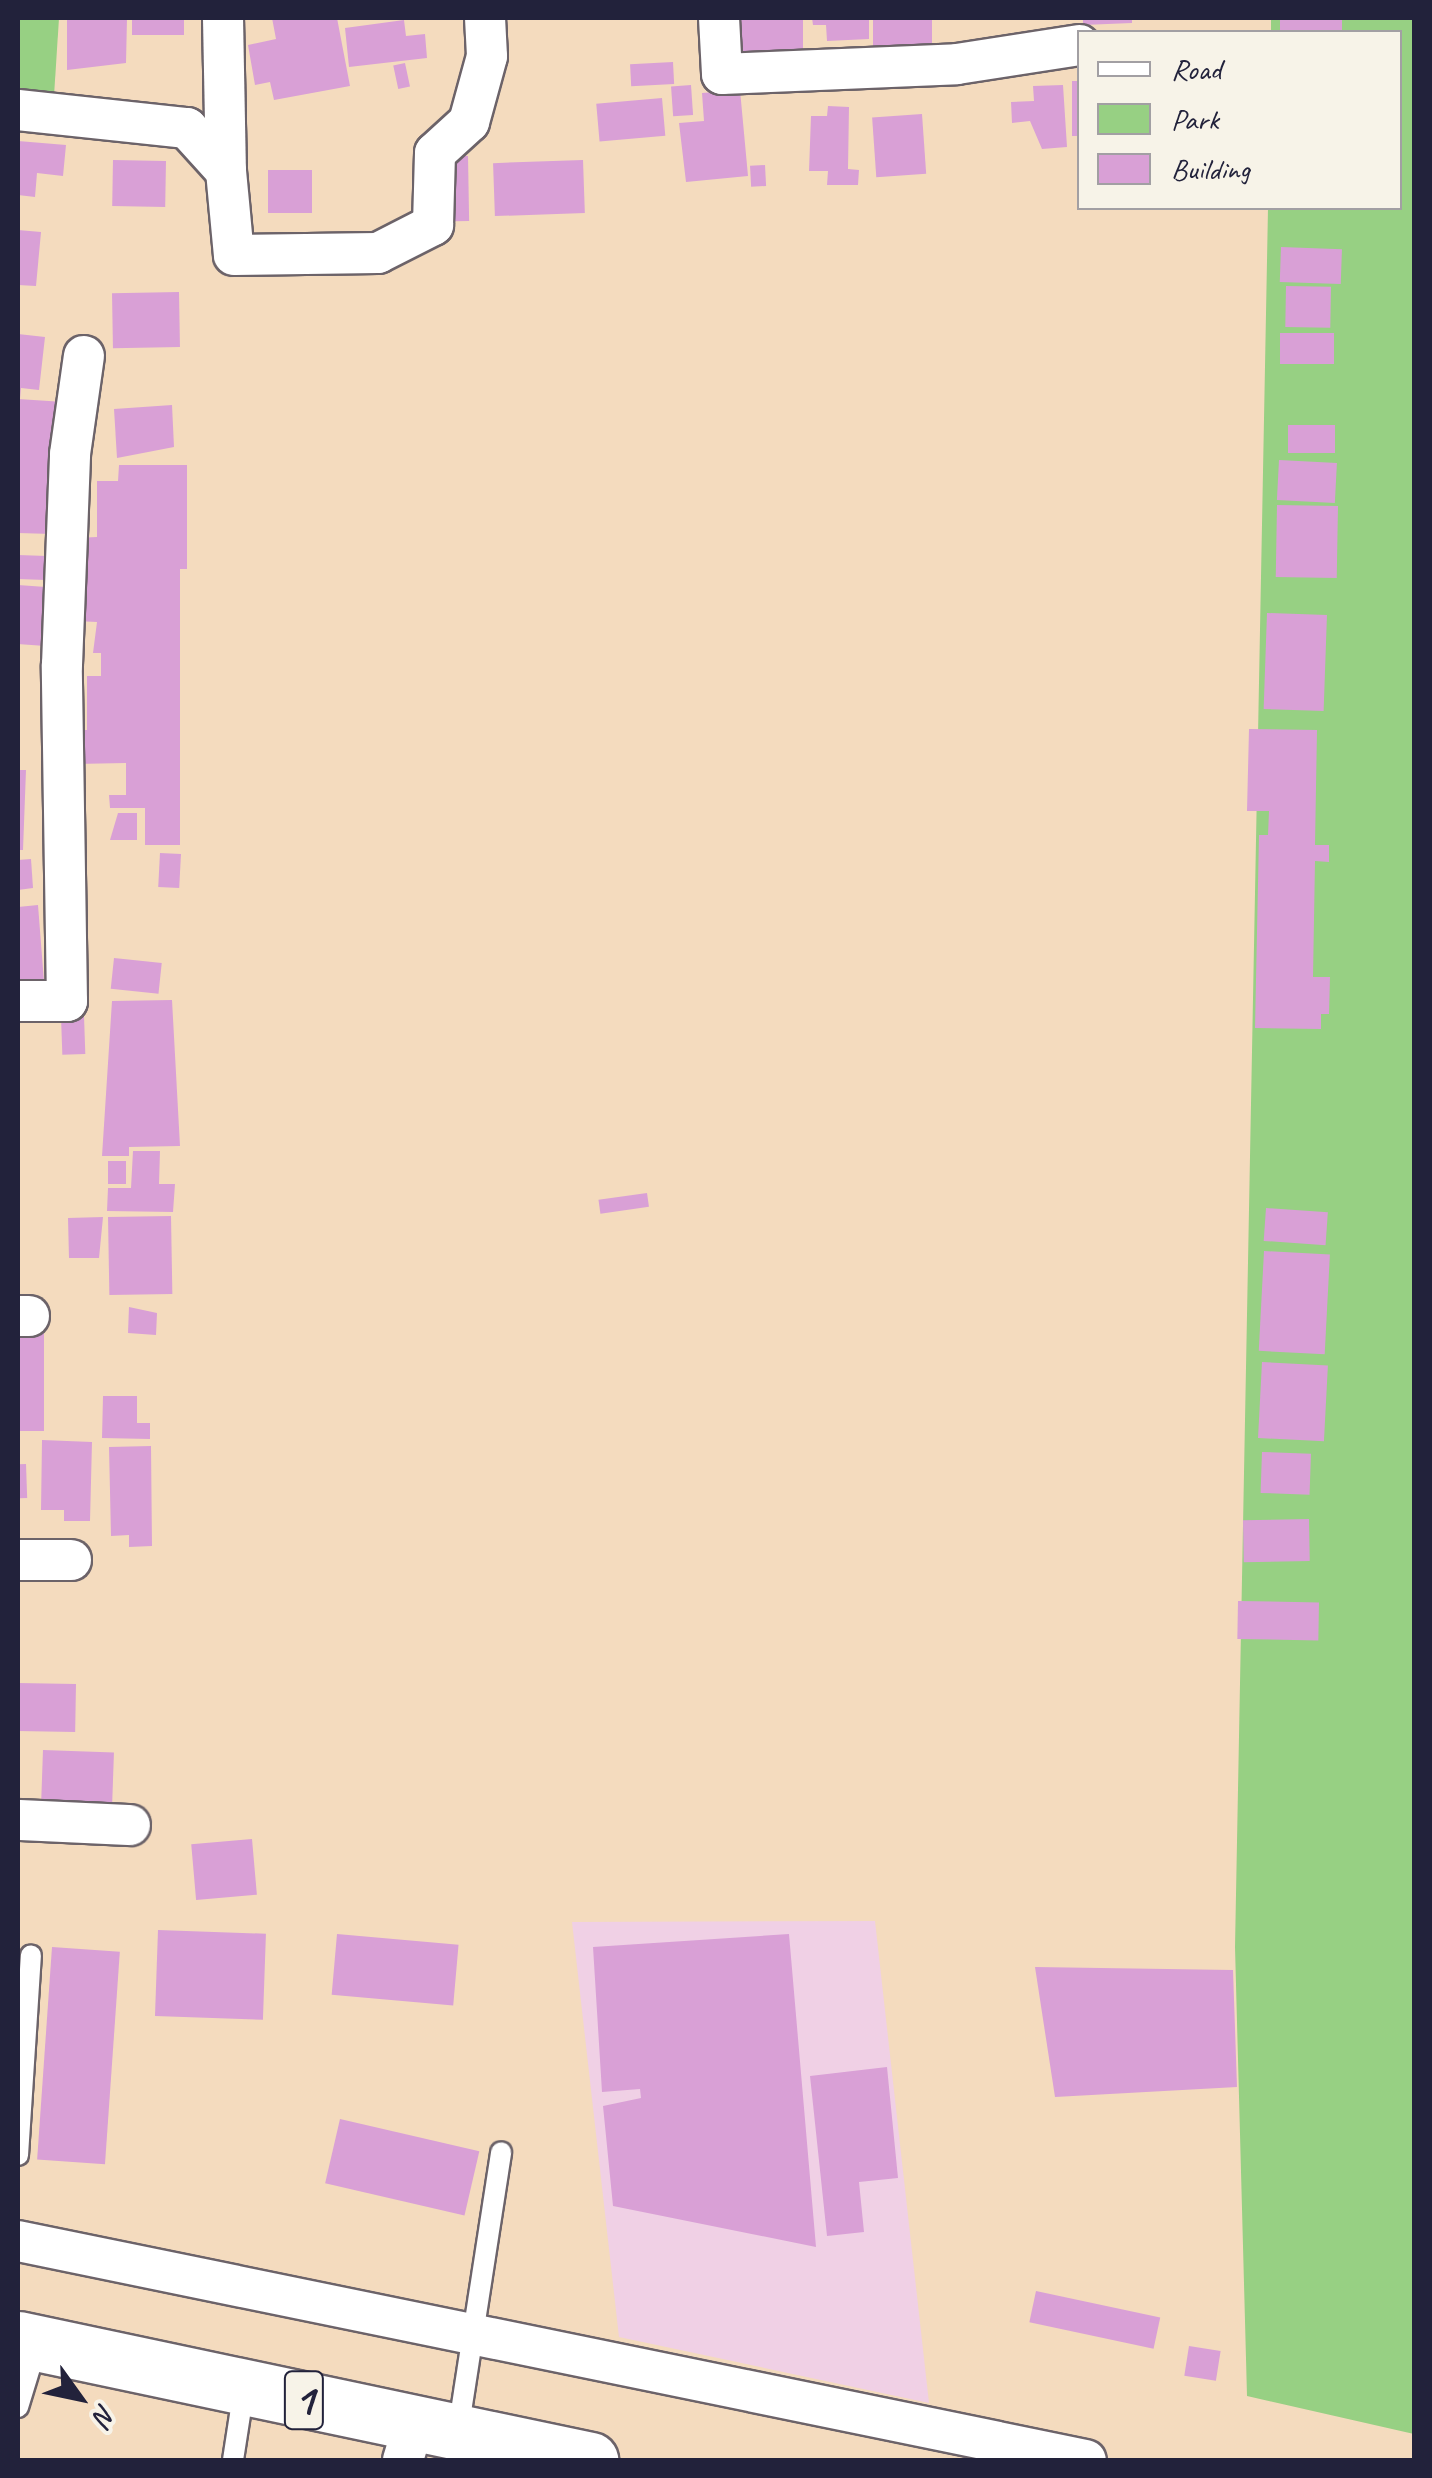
<!DOCTYPE html>
<html>
<head>
<meta charset="utf-8">
<style>
  body { margin:0 }
  #map { position:relative; width:1432px; height:2478px; overflow:hidden; background:#f4dbbe; font-family:Caveat,sans-serif }
  div>[style] { position:absolute }
  .built>* { inset:0; background:#f0d0e5 }
  .green>* { inset:0; background:#97d083 }
  .building>* { inset:0; background:#d9a0d6; transform-origin:0 0 }
  .roads { filter:drop-shadow(2px 0 #6c6369) drop-shadow(-2px 0 #6c6369) drop-shadow(0 2px #6c6369) drop-shadow(0 -2px #6c6369) }
  .service>* { height:20px; margin:-10px; padding:0 10px; transform-origin:10px; border-radius:10px; background:#fff }
  .minor>* { height:40px; margin:-20px; padding:0 20px; transform-origin:20px; border-radius:20px; background:#fff }
  .primary>* { height:55px; margin:-27.5px; padding:0 27.5px; transform-origin:27.5px; border-radius:27.5px; background:#fff }
  span { translate:-50% -50%; white-space:nowrap; text-align:center; line-height:1.15; -webkit-text-stroke:8px #f7f3e8; paint-order:stroke }
  .shield-label span { padding:2px 8px; background:#f7f3e8; border:2px solid; border-radius:8px; -webkit-text-stroke-width:0 }
  .shield-label { font-size:45px; color:#22223b; font-weight:700 }
  .frame { position:absolute; inset:0; border:20px solid #22223b; pointer-events:none }
  .legend { position:absolute; left:1077px; top:30px; width:325px; height:180px; box-sizing:border-box; background:#f7f3e8; border:2px solid #a29fa3; margin:0; padding:12px 18px; list-style:none; font-size:30px; color:#22223b }
  .legend li { display:flex; align-items:center; gap:20px; height:50px }
  .legend b { width:50px; border:2px solid #a29fa3 }
  .north { position:absolute; left:30px; top:2348px; width:100px; height:100px; -webkit-text-stroke:8px #f7f3e8; paint-order:stroke; rotate:123deg; font-size:28px; font-weight:700; line-height:40px; text-align:center; color:#22223b }
  .north::after { content:''; display:block; margin:auto; width:35px; height:45px; background:#22223b; clip-path:polygon(50% 0,100% 100%,50% 72%,0 100%) }
</style>
</head>
<body>
<div id="map">
  <div class="built">
    <div style="clip-path:polygon(875px 1921px,929px 2403px,619px 2337px,572px 1922px)"></div>
  </div>
  <div class="green">
    <div style="clip-path:polygon(18px 18px,59px 18px,54px 96px,18px 94px)"></div>
    <div style="clip-path:polygon(1271px 18px,1414px 18px,1414px 2434px,1247px 2396px,1235px 1947px,1268px 208px,1400px 208px,1400px 32px,1271px 32px)"></div>
  </div>
  <div class="building">
    <div style="clip-path:polygon(67px 18px,127px 18px,126px 63px,67px 70px)"></div>
    <div style="left:132px;top:18px;width:52px;height:17px"></div>
    <div style="clip-path:polygon(272px 18px,337px 18px,350px 86px,274px 100px,270px 82px,255px 85px,248px 45px,276px 39px)"></div>
    <div style="left:731px;top:18px;width:72px;height:34px"></div>
    <div style="clip-path:polygon(812px 18px,869px 18px,869px 39px,827px 41px,826px 25px,813px 25px)"></div>
    <div style="left:873px;top:18px;width:59px;height:38px"></div>
    <div style="clip-path:polygon(1083px 18px,1132px 18px,1132px 23px,1083px 25px)"></div>
    <div style="left:1280px;top:18px;width:62px;height:14px"></div>
    <div style="clip-path:polygon(404px 20px,406px 36px,425px 34px,427px 58px,349px 67px,345px 28px)"></div>
    <div style="left:673px;top:62px;width:22px;height:43px;rotate:87deg"></div>
    <div style="left:405px;top:63px;width:24px;height:12px;rotate:78deg"></div>
    <div style="left:1072px;top:81px;width:8px;height:55px"></div>
    <div style="left:691px;top:85px;width:30px;height:20px;rotate:86deg"></div>
    <div style="clip-path:polygon(1063px 85px,1067px 147px,1042px 149px,1030px 121px,1012px 123px,1011px 102px,1034px 101px,1033px 86px)"></div>
    <div style="clip-path:polygon(740px 90px,748px 176px,686px 182px,679px 123px,704px 121px,702px 93px)"></div>
    <div style="left:662px;top:98px;width:38px;height:66px;rotate:85deg"></div>
    <div style="clip-path:polygon(828px 106px,849px 107px,848px 169px,859px 170px,858px 185px,827px 185px,828px 171px,809px 171px,811px 116px,827px 116px)"></div>
    <div style="left:922px;top:114px;width:60px;height:50px;rotate:86deg"></div>
    <div style="clip-path:polygon(18px 141px,66px 145px,63px 176px,37px 173px,35px 197px,18px 195px)"></div>
    <div style="left:468px;top:156px;width:65px;height:30px;rotate:89deg"></div>
    <div style="left:113px;top:160px;width:53px;height:46px;rotate:1deg"></div>
    <div style="left:583px;top:160px;width:53px;height:90px;rotate:88deg"></div>
    <div style="left:765px;top:165px;width:21px;height:15px;rotate:87deg"></div>
    <div style="left:268px;top:170px;width:44px;height:43px"></div>
    <div style="clip-path:polygon(18px 230px,41px 232px,36px 286px,18px 285px)"></div>
    <div style="left:1281px;top:247px;width:61px;height:35px;rotate:2deg"></div>
    <div style="left:1286px;top:286px;width:45px;height:41px;rotate:1deg"></div>
    <div style="left:179px;top:292px;width:55px;height:67px;rotate:89deg"></div>
    <div style="left:1280px;top:333px;width:54px;height:31px"></div>
    <div style="clip-path:polygon(18px 334px,45px 337px,39px 390px,21px 388px,20px 399px)"></div>
    <div style="clip-path:polygon(18px 399px,64px 402px,52px 534px,18px 533px)"></div>
    <div style="clip-path:polygon(172px 405px,174px 447px,117px 458px,114px 409px)"></div>
    <div style="left:1335px;top:425px;width:28px;height:47px;rotate:90deg"></div>
    <div style="left:1279px;top:460px;width:58px;height:40px;rotate:3deg"></div>
    <div style="clip-path:polygon(119px 465px,187px 465px,187px 569px,180px 569px,180px 845px,145px 845px,145px 808px,110px 808px,109px 795px,126px 795px,126px 763px,75px 764px,75px 730px,87px 730px,87px 676px,101px 676px,101px 653px,93px 653px,97px 622px,75px 621px,75px 538px,97px 537px,97px 481px,118px 481px)"></div>
    <div style="left:1277px;top:505px;width:61px;height:72px;rotate:1deg"></div>
    <div style="left:18px;top:555px;width:36px;height:24px;rotate:2deg"></div>
    <div style="left:18px;top:585px;width:28px;height:59px;rotate:4deg"></div>
    <div style="left:1267px;top:613px;width:60px;height:96px;rotate:2deg"></div>
    <div style="clip-path:polygon(1249px 729px,1317px 730px,1315px 845px,1329px 845px,1329px 862px,1315px 861px,1313px 977px,1330px 977px,1329px 1014px,1321px 1014px,1321px 1029px,1255px 1028px,1259px 835px,1268px 835px,1269px 811px,1247px 811px)"></div>
    <div style="clip-path:polygon(18px 770px,26px 770px,23px 850px,18px 850px)"></div>
    <div style="clip-path:polygon(118px 813px,137px 813px,137px 840px,110px 840px)"></div>
    <div style="left:160px;top:853px;width:21px;height:34px;rotate:3deg"></div>
    <div style="clip-path:polygon(31px 859px,33px 888px,18px 890px,18px 860px)"></div>
    <div style="clip-path:polygon(38px 905px,44px 982px,18px 985px,18px 907px)"></div>
    <div style="left:114px;top:958px;width:48px;height:31px;rotate:6deg"></div>
    <div style="clip-path:polygon(172px 1000px,180px 1146px,129px 1147px,129px 1156px,102px 1156px,112px 1001px)"></div>
    <div style="left:84px;top:1016px;width:38px;height:23px;rotate:88deg"></div>
    <div style="clip-path:polygon(133px 1151px,160px 1151px,159px 1184px,175px 1184px,173px 1212px,107px 1211px,108px 1188px,131px 1188px)"></div>
    <div style="left:108px;top:1161px;width:18px;height:23px"></div>
    <div style="left:647px;top:1193px;width:14px;height:49px;rotate:82deg"></div>
    <div style="left:1266px;top:1208px;width:62px;height:33px;rotate:4deg"></div>
    <div style="left:171px;top:1216px;width:78px;height:63px;rotate:89deg"></div>
    <div style="clip-path:polygon(103px 1217px,99px 1258px,69px 1258px,68px 1218px)"></div>
    <div style="left:1264px;top:1251px;width:66px;height:100px;rotate:3deg"></div>
    <div style="clip-path:polygon(129px 1307px,157px 1313px,156px 1335px,128px 1333px)"></div>
    <div style="left:18px;top:1331px;width:26px;height:100px"></div>
    <div style="left:1262px;top:1362px;width:66px;height:76px;rotate:3deg"></div>
    <div style="clip-path:polygon(103px 1396px,137px 1396px,137px 1423px,150px 1423px,150px 1439px,102px 1438px)"></div>
    <div style="clip-path:polygon(42px 1440px,92px 1442px,90px 1521px,64px 1521px,64px 1510px,41px 1510px)"></div>
    <div style="clip-path:polygon(151px 1446px,152px 1546px,129px 1547px,129px 1535px,111px 1536px,109px 1447px)"></div>
    <div style="left:1262px;top:1452px;width:49px;height:41px;rotate:2deg"></div>
    <div style="left:26px;top:1464px;width:34px;height:8px;rotate:88deg"></div>
    <div style="left:1309px;top:1519px;width:42px;height:66px;rotate:89deg"></div>
    <div style="left:1238px;top:1601px;width:81px;height:38px;rotate:1deg"></div>
    <div style="left:18px;top:1683px;width:58px;height:48px;rotate:1deg"></div>
    <div style="left:43px;top:1750px;width:71px;height:58px;rotate:2deg"></div>
    <div style="left:252px;top:1839px;width:56px;height:61px;rotate:85deg"></div>
    <div style="left:158px;top:1930px;width:108px;height:86px;rotate:2deg"></div>
    <div style="left:337px;top:1934px;width:122px;height:61px;rotate:5deg"></div>
    <div style="clip-path:polygon(789px 1934px,816px 2247px,613px 2206px,603px 2106px,641px 2098px,640px 2089px,602px 2092px,593px 1947px)"></div>
    <div style="left:52px;top:1947px;width:68px;height:213px;rotate:4deg"></div>
    <div style="clip-path:polygon(1035px 1967px,1233px 1970px,1237px 2087px,1055px 2097px)"></div>
    <div style="clip-path:polygon(887px 2067px,898px 2178px,859px 2182px,864px 2232px,827px 2236px,810px 2076px)"></div>
    <div style="left:340px;top:2119px;width:143px;height:66px;rotate:13deg"></div>
    <div style="left:1036px;top:2291px;width:127px;height:32px;rotate:12deg"></div>
    <div style="left:1189px;top:2346px;width:32px;height:30px;rotate:9deg"></div>
  </div>
  <div class="roads">
    <div class="service">
      <div style="left:18px;top:2155px;width:200px;rotate:-86.3deg"></div>
      <div style="left:18px;top:2407px;width:65px;rotate:-73deg"></div>
      <div style="left:458px;top:2431px;width:282px;rotate:-81.2deg"></div>
      <div style="left:233px;top:2460px;width:72px;rotate:-81.2deg"></div>
    </div>
    <div class="minor">
      <div style="left:223px;top:18px;width:153px;rotate:88.9deg"></div>
      <div style="left:719px;top:18px;width:56px;rotate:86.9deg"></div>
      <div style="left:722px;top:74px;width:235px;rotate:-2.4deg"></div>
      <div style="left:957px;top:64px;width:124px;rotate:-8.8deg"></div>
      <div style="left:18px;top:110px;width:170px;rotate:6.1deg"></div>
      <div style="left:187px;top:128px;width:58px;rotate:47.8deg"></div>
      <div style="left:226px;top:171px;width:84px;rotate:84.6deg"></div>
      <div style="left:234px;top:255px;width:144px;rotate:-0.8deg"></div>
      <div style="left:378px;top:253px;width:62px;rotate:-27deg"></div>
      <div style="left:433px;top:225px;width:72px;rotate:-88.4deg"></div>
      <div style="left:435px;top:153px;width:46px;rotate:-42.4deg"></div>
      <div style="left:469px;top:122px;width:68px;rotate:-74.7deg"></div>
      <div style="left:487px;top:56px;width:38px;rotate:-93deg"></div>
      <div style="left:18px;top:1001px;width:49px"></div>
      <div style="left:67px;top:1001px;width:336px;rotate:-90.9deg"></div>
      <div style="left:62px;top:665px;width:211px;rotate:-87.8deg"></div>
      <div style="left:70px;top:454px;width:99px;rotate:-81.9deg"></div>
      <div style="left:18px;top:1316px;width:11px"></div>
      <div style="left:18px;top:1560px;width:53px"></div>
      <div style="left:18px;top:1820px;width:112px;rotate:2.6deg"></div>
      <div style="left:18px;top:2241px;width:1090px;rotate:11.59deg"></div>
      <div style="left:403px;top:2460px;width:39px;rotate:-73deg"></div>
    </div>
    <div class="primary">
      <div style="left:18px;top:2339px;width:585px;rotate:11.94deg"></div>
    </div>
  </div>
  <div class="shield-label">
    <span style="left:304px;top:2400px">1</span>
  </div>
  <div class="frame"></div>
  <ul class="legend">
  <li><b style="height:12px;background:#fff"></b>Road</li>
  <li><b style="height:28px;background:#97d083"></b>Park</li>
  <li><b style="height:28px;background:#d9a0d6"></b>Building</li>
  </ul>
  <div class="north">N</div>
</div>
</body>
</html>
